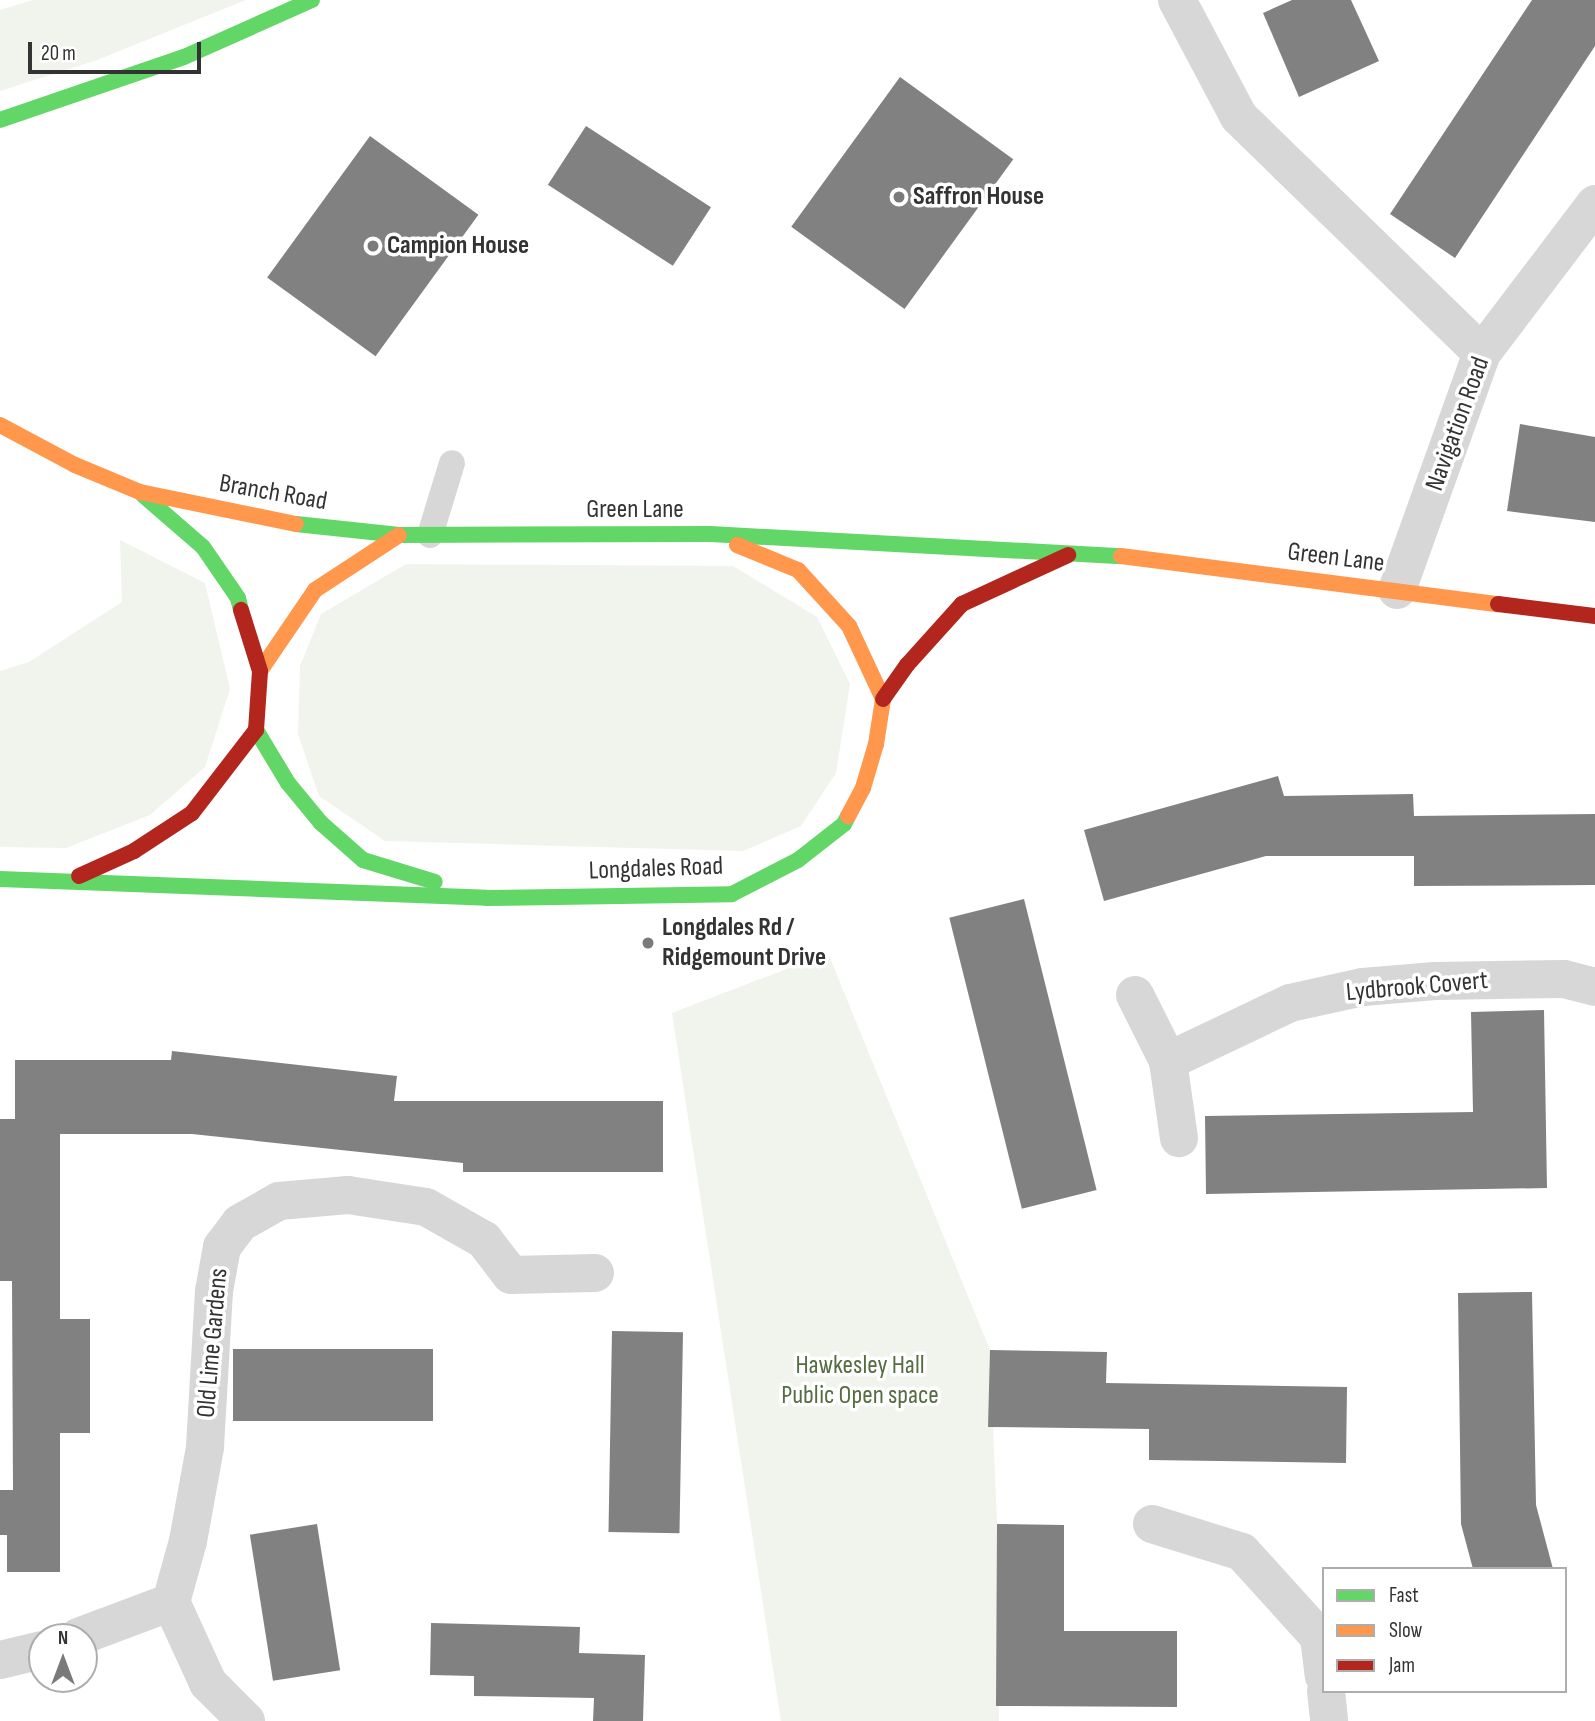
<!DOCTYPE html>
<html>
<head>
<meta charset="utf-8">
<style>
  body { margin:0 }
  #map { position:relative; width:1595px; height:1721px; overflow:hidden; background:#fff; font-family:"Sofia Sans Condensed",sans-serif }
  div>[style] { position:absolute }
  .green>* { inset:0; background:#f1f4ed }
  .building>* { inset:0; background:#818181; transform-origin:0 0 }
  .lane>* { height:26px; margin:-13px; padding:0 13px; transform-origin:13px; border-radius:13px; background:#d7d7d7 }
  .street>* { height:38px; margin:-19px; padding:0 19px; transform-origin:19px; border-radius:19px; background:#d7d7d7 }
  .fast>* { height:16px; margin:-8px; padding:0 8px; transform-origin:8px; border-radius:8px; background:#63d668 }
  .slow>* { height:16px; margin:-8px; padding:0 8px; transform-origin:8px; border-radius:8px; background:#ff974d }
  .jam>* { height:16px; margin:-8px; padding:0 8px; transform-origin:8px; border-radius:8px; background:#b3261e }
  .dots>* { width:19px; height:19px; translate:-50% -50%; box-sizing:border-box; border:4px solid #fff; border-radius:50% }
  span { translate:-50% -50%; white-space:nowrap; text-align:center; line-height:1.15; -webkit-text-stroke:7px #fff; paint-order:stroke }
  .poi-label { font-size:26px; color:#333; font-weight:700 }
  .left { translate:0 -50%; text-align:left }
  .street-label { font-size:26px; color:#333 }
  .park-label { font-size:26px; color:#556d41 }
  .legend { position:absolute; left:1322px; top:1567px; width:245px; height:126px; box-sizing:border-box; background:#fff; border:2px solid #adadad; margin:0; padding:9px 12px; list-style:none; font-size:21px; color:#333 }
  .legend li { display:flex; align-items:center; gap:14px; height:35px }
  .legend b { width:35px; border:2px solid #adadad }
  .north { position:absolute; left:28px; top:1623px; width:70px; height:70px; box-sizing:border-box; background:#fff; border:2px solid #adadad; border-radius:50%; rotate:0deg; font-size:19px; font-weight:700; line-height:28px; text-align:center; color:#333 }
  .north::after { content:''; display:block; margin:auto; width:24px; height:32px; background:#7a7a7a; clip-path:polygon(50% 0,100% 100%,50% 72%,0 100%) }
  .scale { position:absolute; left:28px; top:42px; width:173px; height:32px; box-sizing:border-box; border:4px solid #333; border-top:0; padding-left:9px; font-size:21px; line-height:24px; white-space:nowrap; color:#333; -webkit-text-stroke:5px #fff; paint-order:stroke }
</style>
</head>
<body>
<div id="map">
  <div class="green">
    <div style="clip-path:polygon(33px 0,246px 0,97px 60px,0 91px,0 10px)"></div>
    <div style="clip-path:polygon(120px 540px,205px 583px,230px 689px,205px 767px,150px 815px,66px 848px,0 847px,0 671px,29px 662px,122px 602px)"></div>
    <div style="clip-path:polygon(406px 564px,733px 566px,817px 617px,850px 684px,836px 773px,801px 826px,743px 851px,385px 841px,319px 796px,298px 734px,300px 666px,321px 614px)"></div>
    <div style="clip-path:polygon(828px 953px,990px 1350px,997px 1524px,999px 1721px,781px 1721px,672px 1013px)"></div>
  </div>
  <div class="building">
    <div style="clip-path:polygon(1292px 0,1351px 0,1379px 61px,1299px 97px,1263px 13px)"></div>
    <div style="clip-path:polygon(1532px 0,1595px 0,1595px 46px,1455px 258px,1390px 214px)"></div>
    <div style="left:900px;top:77px;width:140px;height:185px;rotate:36deg"></div>
    <div style="left:586px;top:126px;width:149px;height:70px;rotate:33deg"></div>
    <div style="left:370px;top:136px;width:134px;height:175px;rotate:36deg"></div>
    <div style="clip-path:polygon(1520px 424px,1595px 437px,1595px 522px,1507px 511px)"></div>
    <div style="clip-path:polygon(1278px 776px,1284px 796px,1413px 794px,1414px 816px,1595px 814px,1595px 885px,1414px 886px,1414px 856px,1266px 856px,1104px 901px,1084px 830px)"></div>
    <div style="left:1024px;top:899px;width:300px;height:77px;rotate:76deg"></div>
    <div style="clip-path:polygon(1544px 1010px,1547px 1188px,1206px 1194px,1205px 1116px,1473px 1112px,1471px 1012px)"></div>
    <div style="clip-path:polygon(172px 1051px,397px 1076px,394px 1101px,663px 1101px,663px 1172px,463px 1172px,463px 1163px,192px 1134px,60px 1134px,60px 1319px,90px 1319px,90px 1433px,60px 1433px,60px 1572px,7px 1572px,7px 1535px,0 1535px,0 1490px,13px 1490px,12px 1281px,0 1281px,0 1119px,15px 1119px,15px 1060px,171px 1060px)"></div>
    <div style="clip-path:polygon(1532px 1292px,1536px 1505px,1553px 1569px,1473px 1569px,1461px 1524px,1458px 1293px)"></div>
    <div style="left:612px;top:1331px;width:71px;height:201px;rotate:1deg"></div>
    <div style="left:233px;top:1349px;width:200px;height:72px"></div>
    <div style="clip-path:polygon(990px 1350px,1107px 1352px,1106px 1383px,1347px 1387px,1346px 1463px,1149px 1460px,1149px 1429px,988px 1427px)"></div>
    <div style="left:317px;top:1524px;width:148px;height:68px;rotate:81deg"></div>
    <div style="clip-path:polygon(997px 1524px,1064px 1525px,1064px 1631px,1177px 1631px,1177px 1707px,996px 1706px)"></div>
    <div style="clip-path:polygon(431px 1623px,580px 1627px,579px 1653px,645px 1655px,643px 1721px,593px 1721px,594px 1698px,474px 1696px,474px 1676px,430px 1675px)"></div>
  </div>
  <div class="lane">
    <div style="left:430px;top:535px;width:75px;rotate:-73deg"></div>
  </div>
  <div class="street">
    <div style="left:1177px;top:0;width:132px;rotate:62.1deg"></div>
    <div style="left:1239px;top:117px;width:339px;rotate:44.2deg"></div>
    <div style="left:1397px;top:590px;width:252px;rotate:-70.3deg"></div>
    <div style="left:1482px;top:353px;width:187px;rotate:-52.8deg"></div>
    <div style="left:1135px;top:995px;width:74px;rotate:63.4deg"></div>
    <div style="left:1168px;top:1061px;width:78px;rotate:81.9deg"></div>
    <div style="left:1168px;top:1061px;width:135px;rotate:-25.4deg"></div>
    <div style="left:1290px;top:1003px;width:75px;rotate:-12.4deg"></div>
    <div style="left:1363px;top:987px;width:72px;rotate:-4.8deg"></div>
    <div style="left:1435px;top:981px;width:129px;rotate:-0.9deg"></div>
    <div style="left:1564px;top:979px;width:32px;rotate:14deg"></div>
    <div style="left:1152px;top:1524px;width:94px;rotate:17.3deg"></div>
    <div style="left:1242px;top:1552px;width:115px;rotate:47.8deg"></div>
    <div style="left:1319px;top:1637px;width:39px;rotate:83deg"></div>
    <div style="left:171px;top:1602px;width:63px;rotate:-74.4deg"></div>
    <div style="left:188px;top:1541px;width:96px;rotate:-79.7deg"></div>
    <div style="left:205px;top:1447px;width:156px;rotate:-86.7deg"></div>
    <div style="left:214px;top:1291px;width:45px;rotate:-79.7deg"></div>
    <div style="left:222px;top:1247px;width:30px;rotate:-53deg"></div>
    <div style="left:240px;top:1223px;width:45px;rotate:-29.4deg"></div>
    <div style="left:279px;top:1201px;width:69px;rotate:-5deg"></div>
    <div style="left:348px;top:1195px;width:79px;rotate:8.7deg"></div>
    <div style="left:426px;top:1207px;width:67px;rotate:29.6deg"></div>
    <div style="left:484px;top:1240px;width:44px;rotate:52.4deg"></div>
    <div style="left:511px;top:1275px;width:84px;rotate:-1.4deg"></div>
    <div style="left:78px;top:1637px;width:99px;rotate:-20.6deg"></div>
    <div style="left:171px;top:1602px;width:89px;rotate:65.4deg"></div>
    <div style="left:208px;top:1683px;width:54px;rotate:45deg"></div>
    <div style="left:0;top:1660px;width:43px;rotate:-13.4deg"></div>
    <div style="left:1326px;top:1691px;width:30px;rotate:84deg"></div>
  </div>
  <div class="fast">
    <div style="left:0;top:120px;width:194px;rotate:-18.9deg"></div>
    <div style="left:184px;top:57px;width:140px;rotate:-24deg"></div>
    <div style="left:143px;top:495px;width:79px;rotate:40.9deg"></div>
    <div style="left:203px;top:547px;width:62px;rotate:55.5deg"></div>
    <div style="left:238px;top:598px;width:12px;rotate:76deg"></div>
    <div style="left:296px;top:524px;width:104px;rotate:6.1deg"></div>
    <div style="left:399px;top:535px;width:311px;rotate:-0.2deg"></div>
    <div style="left:710px;top:534px;width:412px;rotate:3.1deg"></div>
    <div style="left:256px;top:730px;width:62px;rotate:58.9deg"></div>
    <div style="left:288px;top:783px;width:52px;rotate:50.5deg"></div>
    <div style="left:321px;top:823px;width:56px;rotate:41.4deg"></div>
    <div style="left:363px;top:860px;width:75px;rotate:17deg"></div>
    <div style="left:0;top:879px;width:487px;rotate:2.2deg"></div>
    <div style="left:487px;top:898px;width:245px;rotate:-0.9deg"></div>
    <div style="left:732px;top:894px;width:74px;rotate:-27.3deg"></div>
    <div style="left:798px;top:860px;width:58px;rotate:-38deg"></div>
    <div style="left:844px;top:824px;width:9px;rotate:-63deg"></div>
  </div>
  <div class="slow">
    <div style="left:0;top:425px;width:85px;rotate:28.1deg"></div>
    <div style="left:75px;top:465px;width:70px;rotate:22.6deg"></div>
    <div style="left:140px;top:492px;width:159px;rotate:11.6deg"></div>
    <div style="left:737px;top:545px;width:66px;rotate:22.3deg"></div>
    <div style="left:798px;top:570px;width:76px;rotate:47.7deg"></div>
    <div style="left:849px;top:626px;width:81px;rotate:65deg"></div>
    <div style="left:883px;top:699px;width:46px;rotate:98.8deg"></div>
    <div style="left:876px;top:744px;width:46px;rotate:106.5deg"></div>
    <div style="left:863px;top:788px;width:32px;rotate:118deg"></div>
    <div style="left:1121px;top:556px;width:380px;rotate:7.3deg"></div>
    <div style="left:260px;top:671px;width:98px;rotate:-55.8deg"></div>
    <div style="left:315px;top:590px;width:100px;rotate:-33.2deg"></div>
  </div>
  <div class="jam">
    <div style="left:1498px;top:604px;width:98px;rotate:7.1deg"></div>
    <div style="left:883px;top:699px;width:42px;rotate:-54.8deg"></div>
    <div style="left:907px;top:665px;width:82px;rotate:-48deg"></div>
    <div style="left:962px;top:604px;width:117px;rotate:-24.8deg"></div>
    <div style="left:79px;top:876px;width:60px;rotate:-24.4deg"></div>
    <div style="left:134px;top:851px;width:69px;rotate:-33.2deg"></div>
    <div style="left:192px;top:813px;width:105px;rotate:-52.4deg"></div>
    <div style="left:256px;top:730px;width:59px;rotate:-86.1deg"></div>
    <div style="left:260px;top:671px;width:64px;rotate:-107.3deg"></div>
  </div>
  <div class="dots">
    <div style="left:899px;top:197px;background:#7a7a7a"></div>
    <div style="left:373px;top:246px;background:#7a7a7a"></div>
    <div style="left:648px;top:943px;background:#7a7a7a"></div>
  </div>
  <div class="poi-label">
    <span class="left" style="left:913px;top:197px">Saffron House</span>
    <span class="left" style="left:387px;top:246px">Campion House</span>
    <span class="left" style="left:662px;top:943px">Longdales Rd /<br>Ridgemount Drive</span>
  </div>
  <div class="street-label">
    <span style="left:1458px;top:424px;rotate:-70deg">Navigation Road</span>
    <span style="left:273px;top:493px;rotate:10deg">Branch Road</span>
    <span style="left:635px;top:510px">Green Lane</span>
    <span style="left:1336px;top:558px;rotate:7deg">Green Lane</span>
    <span style="left:656px;top:869px;rotate:-2deg">Longdales Road</span>
    <span style="left:1417px;top:987px;rotate:-5deg">Lydbrook Covert</span>
    <span style="left:213px;top:1343px;rotate:-85deg">Old Lime Gardens</span>
  </div>
  <div class="park-label">
    <span style="left:860px;top:1381px">Hawkesley Hall<br>Public Open space</span>
  </div>
  <ul class="legend">
  <li><b style="height:9px;background:#63d668"></b>Fast</li>
  <li><b style="height:9px;background:#ff974d"></b>Slow</li>
  <li><b style="height:9px;background:#b3261e"></b>Jam</li>
  </ul>
  <div class="north">N</div>
  <div class="scale">20 m</div>
</div>
</body>
</html>
